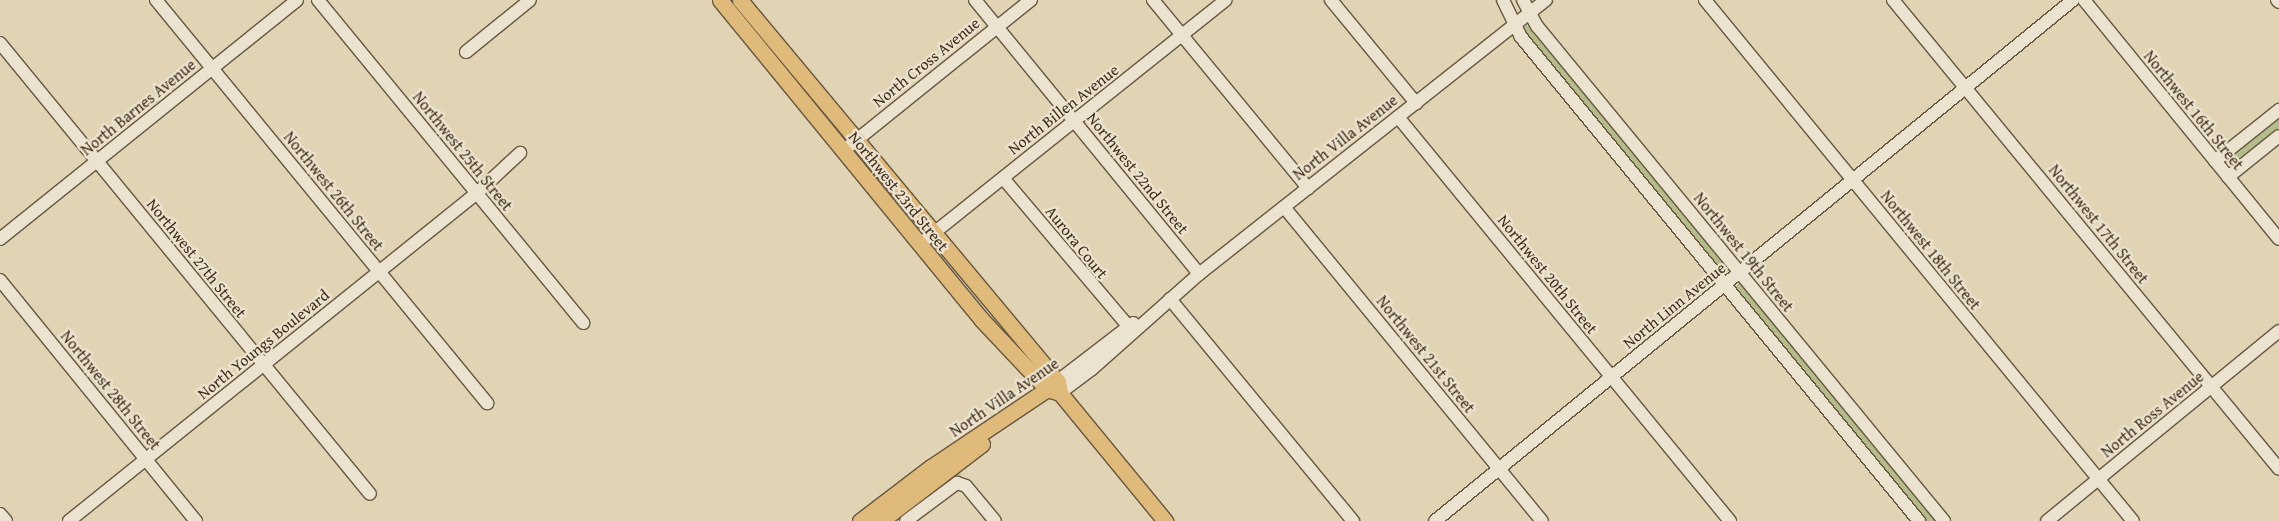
<!DOCTYPE html>
<html>
<head>
<meta charset="utf-8">
<style>
  body { margin:0 }
  #map { position:relative; width:2279px; height:521px; overflow:hidden; background:#e0d4b5; font-family:"Gentium Book Plus",serif }
  div>[style] { position:absolute }
  .green>* { inset:0; background:#b5bc8b }
  .roads { filter:drop-shadow(1px 0 #685741) drop-shadow(-1px 0 #685741) drop-shadow(0 1px #685741) drop-shadow(0 -1px #685741) }
  .minor>* { height:12px; margin:-6px; padding:0 6px; transform-origin:6px; border-radius:6px; background:#ebe3cf }
  .major>* { height:15px; margin:-7.5px; padding:0 7.5px; transform-origin:7.5px; border-radius:7.5px; background:#e0ba7a }
  span { translate:-50% -50%; white-space:nowrap; text-align:center; line-height:1.15; -webkit-text-stroke:4.5px #ebe3cf; paint-order:stroke }
  .street-label { font-size:16px; color:#402d1a }
</style>
</head>
<body>
<div id="map">
  <div class="green">
    <div style="clip-path:polygon(1531px 25px,1729px 268px,1727px 272px,1722px 273px,1525px 35px,1525px 26px)"></div>
    <div style="clip-path:polygon(2279px 116px,2279px 130px,2230px 167px,2225px 160px)"></div>
    <div style="clip-path:polygon(1743px 283px,1939px 521px,1923px 521px,1735px 290px,1738px 284px)"></div>
    <div style="clip-path:polygon(959px 470px,961px 475px,896px 521px)"></div>
  </div>
  <div class="roads">
    <div class="minor">
      <div style="left:156px;top:0;width:522px;rotate:50.6deg"></div>
      <div style="left:318px;top:0;width:418px;rotate:50.6deg"></div>
      <div style="left:975px;top:0;width:354px;rotate:50.7deg"></div>
      <div style="left:1153px;top:0;width:244px;rotate:50.5deg"></div>
      <div style="left:1331px;top:0;width:134px;rotate:50.5deg"></div>
      <div style="left:1503px;top:0;width:41px;rotate:64.1deg"></div>
      <div style="left:1521px;top:37px;width:627px;rotate:50.57deg"></div>
      <div style="left:1523px;top:0;width:30px;rotate:62deg"></div>
      <div style="left:1537px;top:26px;width:641px;rotate:50.57deg"></div>
      <div style="left:1705px;top:0;width:674px;rotate:50.6deg"></div>
      <div style="left:1893px;top:0;width:607px;rotate:50.54deg"></div>
      <div style="left:2084px;top:0;width:308px;rotate:50.8deg"></div>
      <div style="left:2277px;top:0;width:3px;rotate:45deg"></div>
      <div style="left:0;top:43px;width:583px;rotate:50.63deg"></div>
      <div style="left:466px;top:52px;width:82px;rotate:-39.1deg"></div>
      <div style="left:1398px;top:117px;width:523px;rotate:50.59deg"></div>
      <div style="left:843px;top:151px;width:241px;rotate:-38.8deg"></div>
      <div style="left:2215px;top:161px;width:82px;rotate:-38.6deg"></div>
      <div style="left:2228px;top:177px;width:65px;rotate:-38.8deg"></div>
      <div style="left:1003px;top:178px;width:194px;rotate:49.8deg"></div>
      <div style="left:1284px;top:207px;width:406px;rotate:50.6deg"></div>
      <div style="left:0;top:239px;width:381px;rotate:-38.8deg"></div>
      <div style="left:920px;top:244px;width:391px;rotate:-38.6deg"></div>
      <div style="left:0;top:280px;width:311px;rotate:50.9deg"></div>
      <div style="left:1170px;top:299px;width:288px;rotate:50.5deg"></div>
      <div style="left:1050px;top:387px;width:105px;rotate:-37.6deg"></div>
      <div style="left:1060px;top:393px;width:40px;rotate:-37deg"></div>
      <div style="left:1092px;top:369px;width:143px;rotate:-41.6deg"></div>
      <div style="left:1199px;top:274px;width:442px;rotate:-38.3deg"></div>
      <div style="left:0;top:514px;width:9px;rotate:49deg"></div>
      <div style="left:69px;top:521px;width:523px;rotate:-38.8deg"></div>
      <div style="left:477px;top:193px;width:59px;rotate:-42.9deg"></div>
      <div style="left:906px;top:521px;width:64px;rotate:-36.7deg"></div>
      <div style="left:957px;top:483px;width:9px;rotate:18deg"></div>
      <div style="left:966px;top:486px;width:45px;rotate:50.4deg"></div>
      <div style="left:1435px;top:521px;width:824px;rotate:-39.24deg"></div>
      <div style="left:2047px;top:521px;width:300px;rotate:-39.3deg"></div>
    </div>
    <div class="major">
      <div style="left:720px;top:0;width:412px;rotate:50.7deg"></div>
      <div style="left:981px;top:319px;width:96px;rotate:46.7deg"></div>
      <div style="left:1047px;top:389px;width:14px;rotate:17deg"></div>
      <div style="left:740px;top:0;width:497px;rotate:50.2deg"></div>
      <div style="left:1058px;top:382px;width:11px;rotate:80deg"></div>
      <div style="left:1060px;top:393px;width:166px;rotate:50.6deg"></div>
      <div style="left:860px;top:521px;width:89px;rotate:-37.3deg"></div>
      <div style="left:931px;top:467px;width:140px;rotate:-33.9deg"></div>
      <div style="left:881px;top:521px;width:127px;rotate:-37.3deg"></div>
    </div>
  </div>
  <div class="street-label">
    <span style="left:926px;top:62px;rotate:-39deg">North Cross Avenue</span>
    <span style="left:138px;top:107px;rotate:-39deg">North Barnes Avenue</span>
    <span style="left:1063px;top:109px;rotate:-38deg">North Billen Avenue</span>
    <span style="left:2194px;top:110px;rotate:51deg">Northwest 16th Street</span>
    <span style="left:1345px;top:137px;rotate:-38deg">North Villa Avenue</span>
    <span style="left:463px;top:151px;rotate:51deg">Northwest 25th Street</span>
    <span style="left:1138px;top:173px;rotate:51deg">Northwest 22nd Street</span>
    <span style="left:334px;top:191px;rotate:51deg">Northwest 26th Street</span>
    <span style="left:899px;top:191px;rotate:51deg">Northwest 23rd Street</span>
    <span style="left:2099px;top:224px;rotate:51deg">Northwest 17th Street</span>
    <span style="left:1077px;top:242px;rotate:51deg">Aurora Court</span>
    <span style="left:1931px;top:250px;rotate:51deg">Northwest 18th Street</span>
    <span style="left:1744px;top:252px;rotate:51deg">Northwest 19th Street</span>
    <span style="left:197px;top:258px;rotate:51deg">Northwest 27th Street</span>
    <span style="left:1548px;top:274px;rotate:51deg">Northwest 20th Street</span>
    <span style="left:1674px;top:305px;rotate:-39deg">North Linn Avenue</span>
    <span style="left:263px;top:344px;rotate:-39deg">North Youngs Boulevard</span>
    <span style="left:1426px;top:354px;rotate:51deg">Northwest 21st Street</span>
    <span style="left:111px;top:390px;rotate:51deg">Northwest 28th Street</span>
    <span style="left:1004px;top:397px;rotate:-34deg">North Villa Avenue</span>
    <span style="left:2152px;top:414px;rotate:-39deg">North Ross Avenue</span>
  </div>
</div>
</body>
</html>
